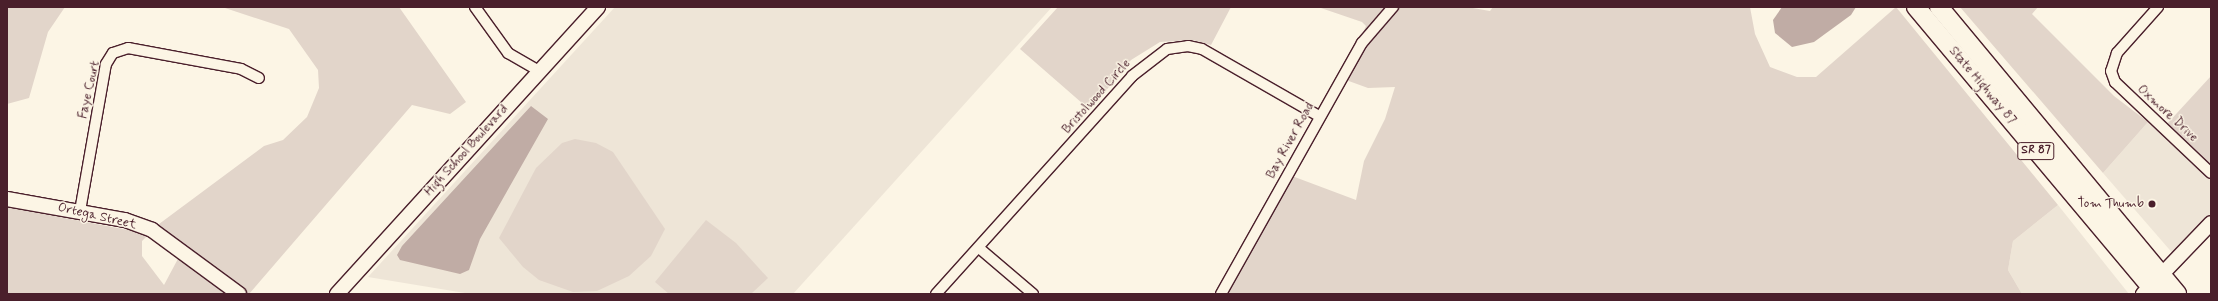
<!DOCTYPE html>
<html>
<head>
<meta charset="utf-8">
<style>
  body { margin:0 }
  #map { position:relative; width:2218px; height:301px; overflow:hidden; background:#fcf5e5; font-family:Mynerve,sans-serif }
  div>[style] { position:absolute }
  .built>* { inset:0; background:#eee5d7 }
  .green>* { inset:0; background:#e2d5ca }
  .water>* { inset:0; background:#c0aca5 }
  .roads { filter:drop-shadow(1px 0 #4a1f2b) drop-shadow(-1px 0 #4a1f2b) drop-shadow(0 1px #4a1f2b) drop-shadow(0 -1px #4a1f2b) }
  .street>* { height:10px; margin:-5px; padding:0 5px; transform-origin:5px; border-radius:5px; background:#fcf5e5 }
  .secondary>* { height:14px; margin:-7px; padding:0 7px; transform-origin:7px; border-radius:7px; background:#fcf5e5 }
  .highway>* { height:18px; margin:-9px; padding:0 9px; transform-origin:9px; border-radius:9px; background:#fcf5e5 }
  .dots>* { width:11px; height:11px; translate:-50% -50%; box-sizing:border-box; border:2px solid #fcf5e5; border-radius:50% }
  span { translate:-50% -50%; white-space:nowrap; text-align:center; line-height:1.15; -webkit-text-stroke:3px #fcf5e5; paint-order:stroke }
  .shield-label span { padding:1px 3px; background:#fcf5e5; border:1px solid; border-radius:3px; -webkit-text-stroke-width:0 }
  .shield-label { font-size:12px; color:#4a1f2b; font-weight:700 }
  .street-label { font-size:13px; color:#4a1f2b }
  .poi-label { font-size:13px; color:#4a1f2b }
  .right { translate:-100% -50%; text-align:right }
  .frame { position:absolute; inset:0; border:8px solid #4a1f2b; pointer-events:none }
</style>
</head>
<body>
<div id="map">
  <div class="built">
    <div style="clip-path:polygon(615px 7px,1052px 7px,793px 294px,471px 294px,368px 277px)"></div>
    <div style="clip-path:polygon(2148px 122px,2211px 178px,2211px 216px,2175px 256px,2103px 173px)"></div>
    <div style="clip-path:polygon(2058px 205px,2129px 294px,2022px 294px,2008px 270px,2013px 241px)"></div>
  </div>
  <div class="green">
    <div style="clip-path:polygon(7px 7px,65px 7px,48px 32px,29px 98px,7px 104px)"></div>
    <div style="clip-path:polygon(222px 7px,399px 7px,466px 102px,450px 114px,412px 105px,249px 294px,155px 227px,264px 146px,283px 140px,307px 117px,319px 88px,318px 70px,289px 29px)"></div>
    <div style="clip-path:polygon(1058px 7px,1231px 7px,1211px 45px,1193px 40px,1160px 42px,1131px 60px,1090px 110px,1020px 49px)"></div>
    <div style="clip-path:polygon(1318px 7px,1386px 7px,1361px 37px,1366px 26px,1362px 22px)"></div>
    <div style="clip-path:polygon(1400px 7px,1467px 7px,1490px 11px,1493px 7px,1750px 7px,1755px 34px,1770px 67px,1797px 77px,1816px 77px,1896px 7px,2058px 205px,2013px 241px,2008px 270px,2022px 294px,1226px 294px,1292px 176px,1356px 200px,1364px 161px,1385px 119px,1395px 87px,1368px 88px,1346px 80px,1366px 46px)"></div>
    <div style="clip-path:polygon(1960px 7px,2038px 7px,2032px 14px,2114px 96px,2148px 122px,2103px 173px)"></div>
    <div style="clip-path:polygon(2211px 76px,2211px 167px,2166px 125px)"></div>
    <div style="clip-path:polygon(575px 139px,596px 143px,613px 152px,665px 229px,651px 256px,629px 276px,597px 291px,573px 292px,539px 280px,523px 267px,499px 238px,536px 168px,562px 143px)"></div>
    <div style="clip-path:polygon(7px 207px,149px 234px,142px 241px,142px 256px,164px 285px,180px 255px,232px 294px,7px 294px)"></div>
    <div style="clip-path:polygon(706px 220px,736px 243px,768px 278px,751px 294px,669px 294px,655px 282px)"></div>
  </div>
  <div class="water">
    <div style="clip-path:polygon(1782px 7px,1856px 7px,1851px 15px,1814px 42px,1792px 47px,1775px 33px,1773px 20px)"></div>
    <div style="clip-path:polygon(531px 106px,548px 119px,480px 239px,469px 270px,460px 274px,400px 260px,397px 255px,402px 246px)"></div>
  </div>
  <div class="roads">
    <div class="street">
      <div style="left:475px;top:7px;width:57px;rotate:54.3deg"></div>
      <div style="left:508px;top:53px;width:36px;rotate:30deg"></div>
      <div style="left:2158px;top:7px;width:62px;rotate:131.7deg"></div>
      <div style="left:2117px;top:53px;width:19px;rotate:108deg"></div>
      <div style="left:2111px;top:71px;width:12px;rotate:70deg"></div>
      <div style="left:2115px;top:82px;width:132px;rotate:43.5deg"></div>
      <div style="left:80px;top:211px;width:149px;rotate:-80deg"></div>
      <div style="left:106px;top:64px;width:13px;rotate:-58deg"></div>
      <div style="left:113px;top:53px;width:16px;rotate:-18deg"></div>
      <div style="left:128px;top:48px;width:115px;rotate:10.5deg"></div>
      <div style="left:241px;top:69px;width:20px;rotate:27deg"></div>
      <div style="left:979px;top:248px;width:71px;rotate:40.4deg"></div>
      <div style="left:936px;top:294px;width:293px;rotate:-48deg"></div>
      <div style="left:1132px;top:76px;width:44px;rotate:-37.6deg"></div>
      <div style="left:1167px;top:49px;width:21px;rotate:-8deg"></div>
      <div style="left:1188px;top:46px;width:14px;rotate:12deg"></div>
      <div style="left:1202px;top:49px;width:135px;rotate:29.8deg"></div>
      <div style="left:1221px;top:294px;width:288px;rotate:-60.7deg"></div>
      <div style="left:1362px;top:43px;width:48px;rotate:-49.3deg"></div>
    </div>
    <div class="secondary">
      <div style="left:7px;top:199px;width:120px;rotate:10.1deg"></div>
      <div style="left:125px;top:220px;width:29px;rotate:20deg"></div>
      <div style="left:152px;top:230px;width:108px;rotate:36.3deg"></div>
      <div style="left:337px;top:294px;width:388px;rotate:-47.7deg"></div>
      <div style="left:2143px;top:294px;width:98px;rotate:-46.2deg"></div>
    </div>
    <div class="highway">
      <div style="left:1916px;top:7px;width:375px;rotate:50deg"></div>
      <div style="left:1939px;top:7px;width:373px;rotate:50.3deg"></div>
    </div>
  </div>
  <div class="dots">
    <div style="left:2152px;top:204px;background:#4a1f2b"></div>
  </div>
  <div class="shield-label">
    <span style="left:2036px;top:151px">SR 87</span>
  </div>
  <div class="street-label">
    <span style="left:1982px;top:86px;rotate:50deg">State Highway 87</span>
    <span style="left:90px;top:90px;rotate:-77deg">Faye Court</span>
    <span style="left:1097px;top:97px;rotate:-48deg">Bristolwood Circle</span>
    <span style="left:2167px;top:114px;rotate:43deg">Oxmore Drive</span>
    <span style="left:1291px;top:141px;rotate:-61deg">Bay River Road</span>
    <span style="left:467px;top:151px;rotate:-48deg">High School Boulevard</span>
    <span style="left:97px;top:217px;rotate:13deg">Ortega Street</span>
  </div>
  <div class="poi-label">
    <span class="right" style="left:2144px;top:204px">Tom Thumb</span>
  </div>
  <div class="frame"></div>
</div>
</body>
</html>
